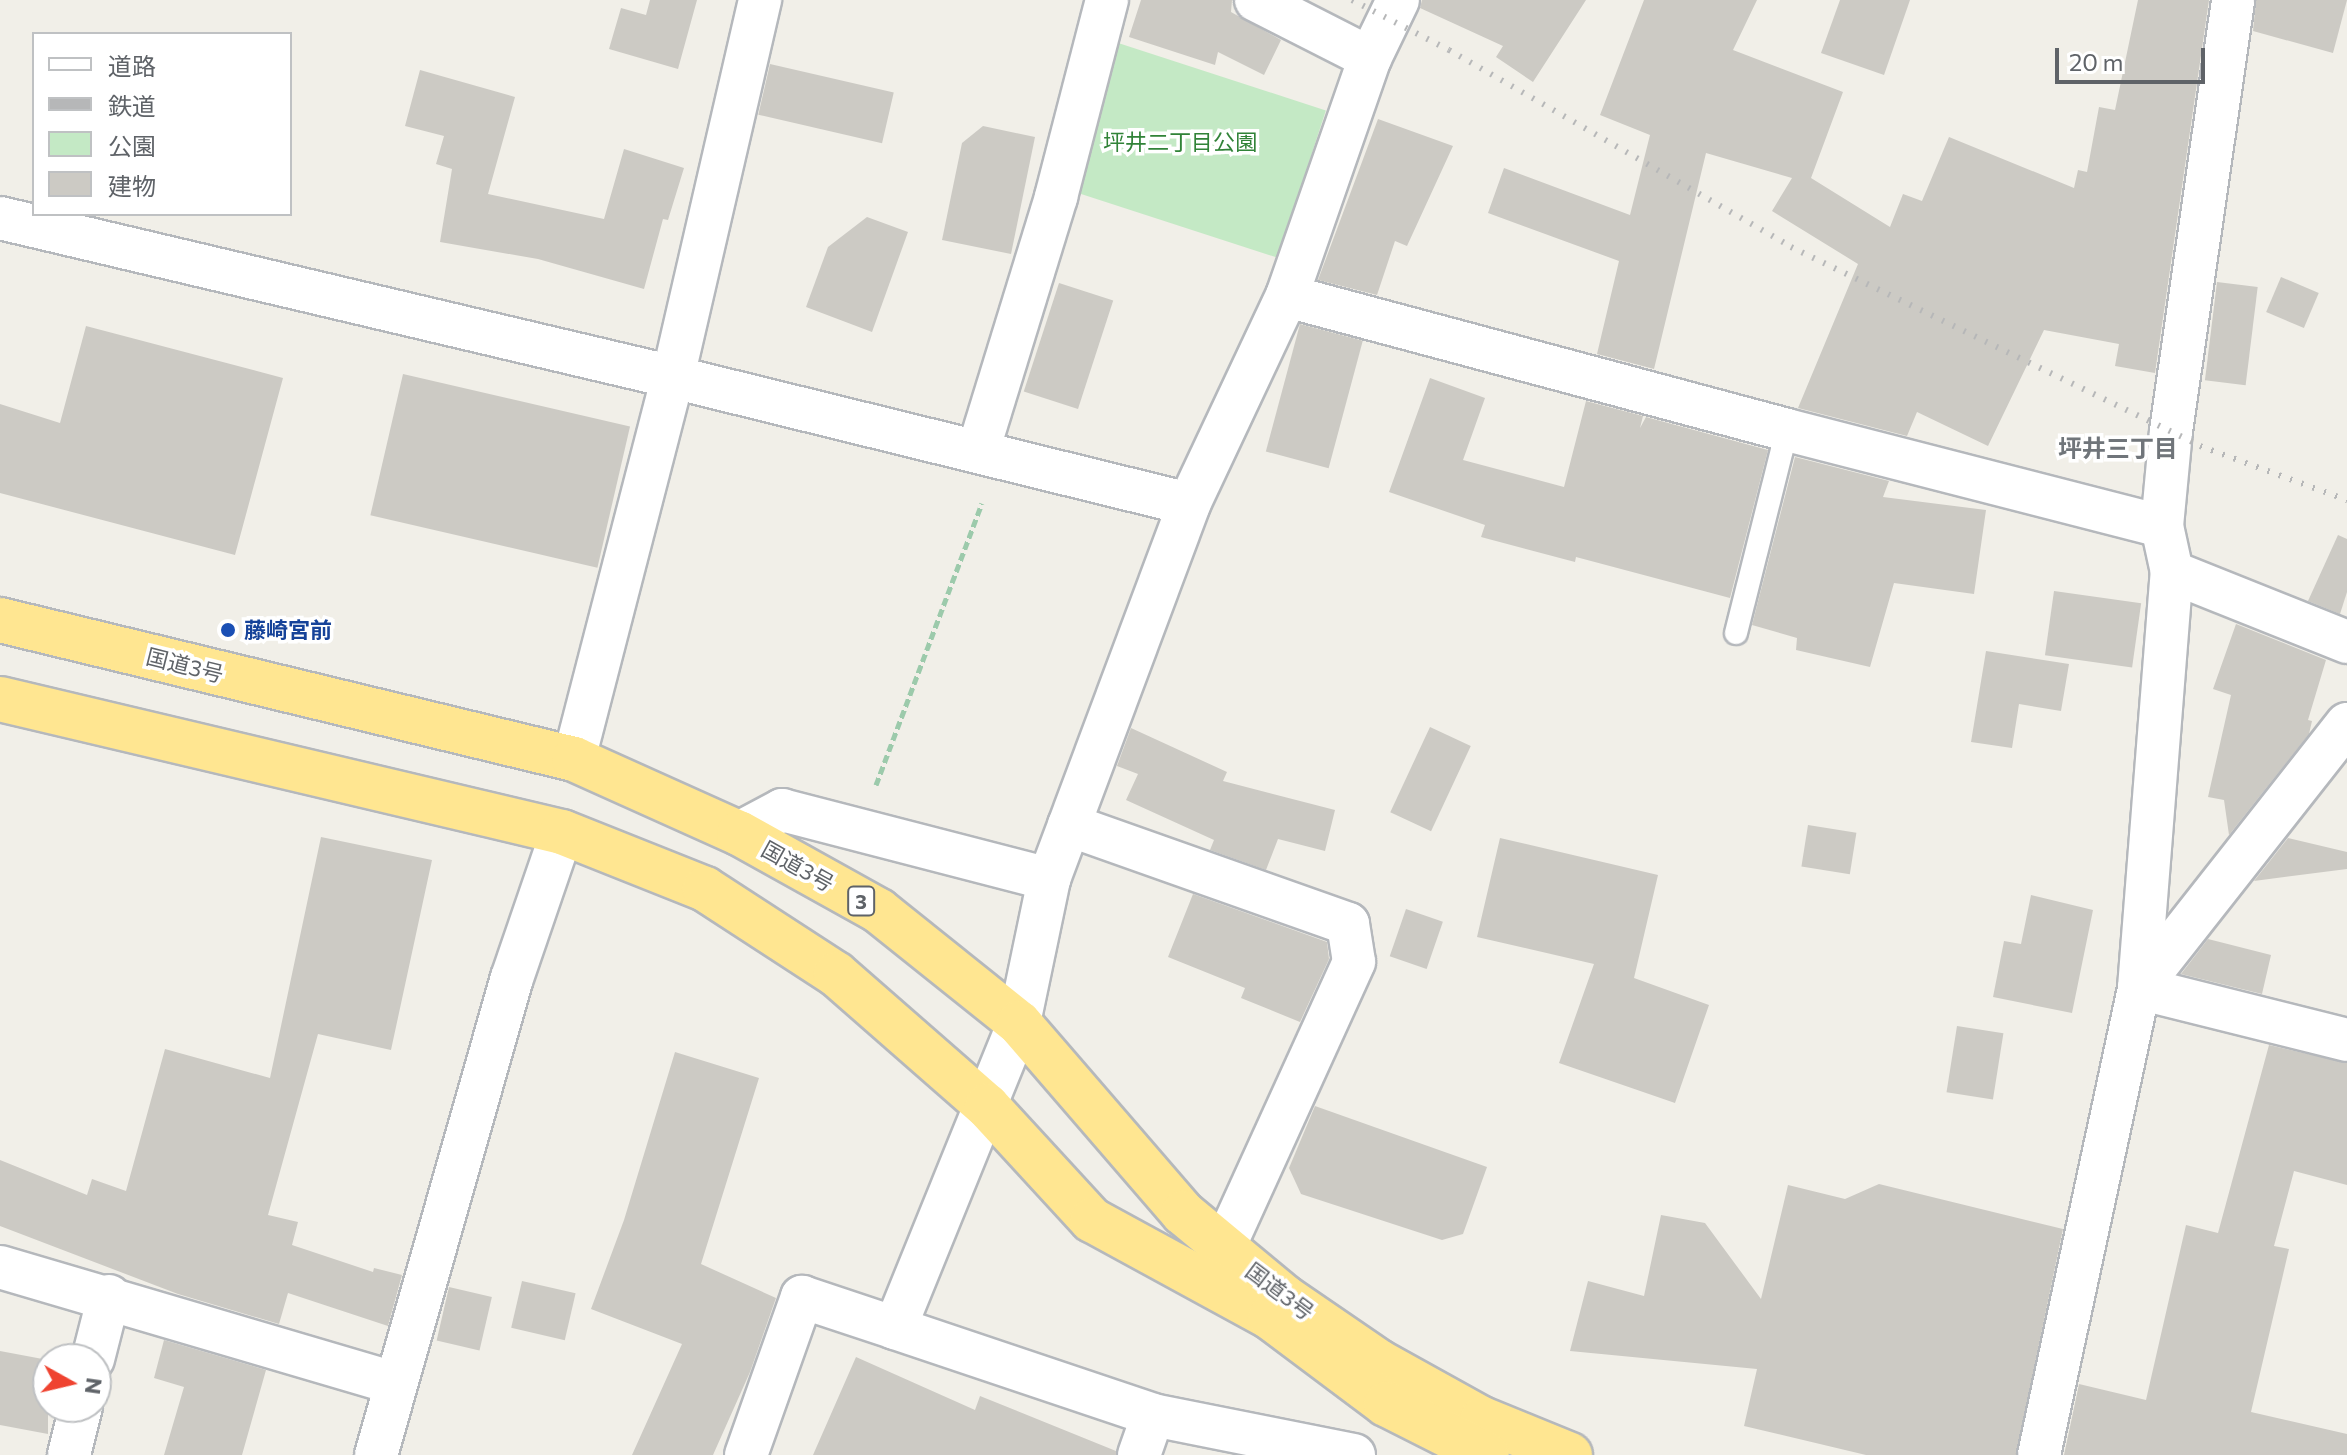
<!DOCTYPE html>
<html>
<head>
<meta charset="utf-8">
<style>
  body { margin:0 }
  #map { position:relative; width:2347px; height:1455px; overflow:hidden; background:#f1efe8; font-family:Commissioner,"Noto Sans JP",sans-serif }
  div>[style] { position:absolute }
  .green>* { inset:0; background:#c4e9c5; transform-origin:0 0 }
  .building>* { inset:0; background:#cccac4; transform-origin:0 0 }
  .path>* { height:5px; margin-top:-2.5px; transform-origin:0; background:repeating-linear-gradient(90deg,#9ccaab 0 8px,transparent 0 12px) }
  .roads { filter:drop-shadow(2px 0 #b5b8bc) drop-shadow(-2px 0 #b5b8bc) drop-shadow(0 2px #b5b8bc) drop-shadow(0 -2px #b5b8bc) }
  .lane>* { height:22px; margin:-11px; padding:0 11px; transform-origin:11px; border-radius:11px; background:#fff }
  .street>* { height:42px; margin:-21px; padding:0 21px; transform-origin:21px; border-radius:21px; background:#fff }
  .highway>* { height:44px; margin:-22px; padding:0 22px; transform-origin:22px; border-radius:22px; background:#ffe691 }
  .rail>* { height:6px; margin-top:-3px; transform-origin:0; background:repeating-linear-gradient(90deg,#b6b7b8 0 2px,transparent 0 12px) }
  .dots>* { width:22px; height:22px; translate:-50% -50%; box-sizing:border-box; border:4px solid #fff; border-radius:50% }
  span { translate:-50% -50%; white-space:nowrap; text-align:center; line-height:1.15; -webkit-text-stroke:7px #fff; paint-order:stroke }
  .shield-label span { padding:2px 6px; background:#fff; border:2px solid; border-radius:6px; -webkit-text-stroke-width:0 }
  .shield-label { font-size:20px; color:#5f6368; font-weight:700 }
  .park-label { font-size:22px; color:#318338 }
  .transit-label { font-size:22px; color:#164399; font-weight:700 }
  .left { translate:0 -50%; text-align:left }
  .street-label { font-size:22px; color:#5f6368 }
  .neighbourhood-label { font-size:24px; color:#70757a; font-weight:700 }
  .legend { position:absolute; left:32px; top:32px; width:260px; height:184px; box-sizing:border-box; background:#fff; border:2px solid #bfc1c3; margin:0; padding:10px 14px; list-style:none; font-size:24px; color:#5f6368 }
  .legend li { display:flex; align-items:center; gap:16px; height:40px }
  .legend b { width:40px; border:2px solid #bfc1c3 }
  .north { position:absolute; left:32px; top:1343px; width:80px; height:80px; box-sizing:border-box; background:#fff; border:2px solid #bfc1c3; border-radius:50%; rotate:98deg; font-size:22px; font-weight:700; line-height:32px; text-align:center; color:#5f6368 }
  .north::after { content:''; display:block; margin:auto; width:28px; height:36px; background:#ef4330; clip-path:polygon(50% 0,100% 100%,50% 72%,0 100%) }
  .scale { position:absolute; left:2055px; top:48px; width:150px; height:36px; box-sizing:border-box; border:4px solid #5f6368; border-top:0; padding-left:10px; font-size:24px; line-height:28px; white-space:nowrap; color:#5f6368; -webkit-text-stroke:6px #fff; paint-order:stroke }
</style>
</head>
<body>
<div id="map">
  <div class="green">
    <div style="left:1109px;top:40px;width:228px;height:155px;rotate:18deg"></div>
  </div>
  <div class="building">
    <div style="clip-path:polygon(650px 0,697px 0,678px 69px,609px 49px,621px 8px,646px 15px)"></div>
    <div style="clip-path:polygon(1141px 0,1232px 0,1231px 12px,1281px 40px,1264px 75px,1218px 52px,1215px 65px,1129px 37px)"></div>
    <div style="clip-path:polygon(1422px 0,1586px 0,1533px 82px,1496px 57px,1503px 46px,1420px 8px)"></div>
    <div style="clip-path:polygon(1644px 0,1757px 0,1733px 50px,1843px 92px,1811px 178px,1890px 227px,1903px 194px,1922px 201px,1949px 137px,2074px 188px,2078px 170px,2087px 172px,2099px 107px,2115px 110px,2138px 0,2209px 0,2155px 373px,2115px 366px,2119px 344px,2044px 330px,1988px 446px,1917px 412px,1907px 436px,1798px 408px,1858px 264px,1772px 211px,1792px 178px,1706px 153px,1654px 369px,1597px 354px,1619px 261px,1488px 213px,1504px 168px,1630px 215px,1650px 135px,1600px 115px)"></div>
    <div style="clip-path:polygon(1840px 0,1910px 0,1884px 75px,1821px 53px)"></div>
    <div style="clip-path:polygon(2256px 0,2347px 0,2333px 53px,2253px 31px)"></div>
    <div style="left:770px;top:64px;width:127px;height:52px;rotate:13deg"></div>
    <div style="clip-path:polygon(420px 70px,515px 97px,488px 194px,604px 219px,624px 149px,684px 168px,668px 220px,663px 219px,644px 289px,538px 259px,440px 242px,452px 169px,436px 164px,444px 136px,405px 126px)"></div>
    <div style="clip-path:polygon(1378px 119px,1453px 146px,1407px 246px,1395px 241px,1377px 295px,1318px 280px)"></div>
    <div style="clip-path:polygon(983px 126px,1035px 137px,1011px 254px,942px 240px,962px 143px)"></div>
    <div style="clip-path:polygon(867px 217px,908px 232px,872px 332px,806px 307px,828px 247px)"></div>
    <div style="left:2281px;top:277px;width:41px;height:38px;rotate:23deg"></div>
    <div style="left:2217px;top:282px;width:41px;height:99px;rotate:7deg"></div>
    <div style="left:1059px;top:283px;width:57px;height:114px;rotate:18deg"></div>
    <div style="left:1300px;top:324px;width:65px;height:132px;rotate:15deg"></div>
    <div style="clip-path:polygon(86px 326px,283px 378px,235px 555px,0 493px,0 404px,60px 423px)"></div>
    <div style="left:403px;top:374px;width:233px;height:145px;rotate:13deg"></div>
    <div style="clip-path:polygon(1430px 378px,1485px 398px,1463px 460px,1564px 487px,1586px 401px,1643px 416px,1640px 428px,1646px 417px,1768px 450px,1730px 598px,1576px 557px,1575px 562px,1481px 537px,1485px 525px,1389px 492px)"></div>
    <div style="clip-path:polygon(1795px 457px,1889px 481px,1883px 497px,1986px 510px,1974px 594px,1894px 583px,1870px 667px,1796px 650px,1797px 638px,1752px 625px)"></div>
    <div style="clip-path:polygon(2338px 535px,2347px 539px,2347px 592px,2340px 614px,2308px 601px)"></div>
    <div style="left:2054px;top:591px;width:88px;height:65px;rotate:8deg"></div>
    <div style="clip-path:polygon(2236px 624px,2326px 660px,2308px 720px,2312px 721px,2309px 734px,2229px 835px,2224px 800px,2208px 797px,2231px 695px,2213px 689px)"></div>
    <div style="clip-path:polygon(1986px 651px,2069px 664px,2061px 711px,2019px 704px,2012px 748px,1971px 742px)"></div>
    <div style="left:1430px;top:727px;width:45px;height:94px;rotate:25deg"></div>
    <div style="clip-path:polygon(1131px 728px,1227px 772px,1223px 781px,1335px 810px,1325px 851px,1278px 839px,1266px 870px,1210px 850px,1214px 840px,1126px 800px,1138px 774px,1117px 766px)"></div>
    <div style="left:1808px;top:825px;width:49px;height:42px;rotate:9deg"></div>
    <div style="clip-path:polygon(321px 837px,432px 860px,391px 1050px,318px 1034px,268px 1215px,298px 1222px,292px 1245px,373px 1272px,374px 1268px,402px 1275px,388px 1326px,288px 1293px,279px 1324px,178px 1294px,0 1226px,0 1160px,87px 1195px,92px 1179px,126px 1191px,165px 1049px,270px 1078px)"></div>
    <div style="clip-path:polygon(1500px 838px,1658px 875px,1634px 978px,1709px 1005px,1675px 1103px,1559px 1063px,1594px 964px,1477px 937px)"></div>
    <div style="clip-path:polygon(2288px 838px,2347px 852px,2347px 869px,2254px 881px)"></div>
    <div style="clip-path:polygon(1193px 894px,1327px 942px,1329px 959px,1300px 1022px,1241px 998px,1245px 988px,1168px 957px)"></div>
    <div style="clip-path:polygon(2031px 895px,2093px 910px,2072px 1013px,1993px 997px,2004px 941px,2021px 944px)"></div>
    <div style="left:1406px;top:909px;width:39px;height:50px;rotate:19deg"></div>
    <div style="clip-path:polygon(2208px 939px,2271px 955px,2262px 994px,2181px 974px)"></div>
    <div style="left:1957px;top:1026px;width:47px;height:67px;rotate:9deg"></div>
    <div style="clip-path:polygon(2269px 1045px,2347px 1063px,2347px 1185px,2294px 1171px,2274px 1246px,2289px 1249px,2251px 1412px,2347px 1434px,2347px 1455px,2064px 1455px,2079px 1384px,2146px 1400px,2186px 1225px,2218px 1233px)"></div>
    <div style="clip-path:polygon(675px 1052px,759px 1078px,701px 1264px,776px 1298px,750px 1372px,713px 1455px,632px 1455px,682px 1344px,591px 1309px,624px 1220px)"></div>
    <div style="clip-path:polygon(1315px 1106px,1487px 1167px,1463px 1234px,1442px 1240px,1301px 1194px,1289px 1168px)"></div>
    <div style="clip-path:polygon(1879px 1184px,2063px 1229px,2016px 1455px,1866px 1455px,1744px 1426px,1757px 1369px,1570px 1351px,1588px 1281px,1644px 1296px,1661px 1215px,1705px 1223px,1761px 1299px,1788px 1185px,1845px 1199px)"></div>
    <div style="left:522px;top:1281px;width:55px;height:48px;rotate:13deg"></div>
    <div style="left:449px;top:1287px;width:44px;height:55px;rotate:13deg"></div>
    <div style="clip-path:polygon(164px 1340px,266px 1370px,242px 1455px,164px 1455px,184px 1387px,154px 1378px)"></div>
    <div style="clip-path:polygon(0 1351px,48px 1360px,48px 1434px,0 1425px)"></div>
    <div style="clip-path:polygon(856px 1357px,975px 1410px,980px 1396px,1116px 1451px,1116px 1455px,813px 1455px)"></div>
  </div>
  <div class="path">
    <div style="left:876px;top:785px;width:301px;rotate:-69.4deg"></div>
  </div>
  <div class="roads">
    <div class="lane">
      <div style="left:1736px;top:633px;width:209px;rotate:-75.9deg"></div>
    </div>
    <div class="street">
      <div style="left:1256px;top:0;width:128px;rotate:27deg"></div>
      <div style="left:0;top:218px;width:692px;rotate:13.29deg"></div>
      <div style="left:673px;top:377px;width:531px;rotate:13.83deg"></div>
      <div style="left:1287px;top:296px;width:518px;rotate:15deg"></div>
      <div style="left:1787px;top:430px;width:387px;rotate:14.4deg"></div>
      <div style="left:978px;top:451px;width:266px;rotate:-72.9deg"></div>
      <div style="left:1056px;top:197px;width:203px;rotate:-75.5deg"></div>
      <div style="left:2172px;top:572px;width:188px;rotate:21.8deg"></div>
      <div style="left:574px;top:759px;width:395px;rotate:-75.5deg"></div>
      <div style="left:673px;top:377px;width:387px;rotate:-77deg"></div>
      <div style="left:1069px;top:825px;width:296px;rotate:19.5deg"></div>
      <div style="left:1348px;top:924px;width:38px;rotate:81deg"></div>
      <div style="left:1354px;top:962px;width:313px;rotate:114.5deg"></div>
      <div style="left:739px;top:833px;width:49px;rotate:-28.1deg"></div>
      <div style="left:782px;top:810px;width:276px;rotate:14.5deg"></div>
      <div style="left:2139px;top:988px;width:336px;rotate:-51.8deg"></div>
      <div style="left:2139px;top:988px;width:214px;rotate:14deg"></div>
      <div style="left:0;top:1267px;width:412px;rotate:16.4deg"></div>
      <div style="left:895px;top:1328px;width:272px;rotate:18.6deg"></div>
      <div style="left:1153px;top:1415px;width:205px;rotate:11.3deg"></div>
      <div style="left:93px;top:1359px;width:65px;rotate:-75.7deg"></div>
      <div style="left:69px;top:1455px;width:49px;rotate:-76deg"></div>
      <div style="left:376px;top:1455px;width:496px;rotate:-74.1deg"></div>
      <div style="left:512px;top:978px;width:154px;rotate:-71.1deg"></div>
      <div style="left:746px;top:1455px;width:168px;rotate:-70.5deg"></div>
      <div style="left:802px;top:1297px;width:98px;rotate:18.4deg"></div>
      <div style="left:895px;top:1328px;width:329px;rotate:-67.9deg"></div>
      <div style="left:1019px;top:1023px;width:147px;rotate:-78.2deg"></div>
      <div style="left:1049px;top:879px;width:400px;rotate:-69.5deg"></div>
      <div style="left:1189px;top:504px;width:230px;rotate:-64.8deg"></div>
      <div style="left:1287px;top:296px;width:252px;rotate:-70.8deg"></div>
      <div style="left:1370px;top:58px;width:64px;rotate:-64.2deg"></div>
      <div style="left:1139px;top:1455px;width:42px;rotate:-70.7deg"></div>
      <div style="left:2039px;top:1455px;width:478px;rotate:-77.9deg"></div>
      <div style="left:2139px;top:988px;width:417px;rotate:-85.5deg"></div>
      <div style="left:2172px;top:572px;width:47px;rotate:-102.3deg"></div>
      <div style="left:2162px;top:526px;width:95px;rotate:-84.6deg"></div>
      <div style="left:2171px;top:431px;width:435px;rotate:-81.8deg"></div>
    </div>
    <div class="highway">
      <div style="left:0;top:620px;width:591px;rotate:13.61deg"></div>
      <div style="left:574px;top:759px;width:181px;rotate:24.2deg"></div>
      <div style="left:739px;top:833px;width:160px;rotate:29.1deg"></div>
      <div style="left:879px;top:911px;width:179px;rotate:38.7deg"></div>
      <div style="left:1019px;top:1023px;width:251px;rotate:49.2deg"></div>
      <div style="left:1183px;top:1213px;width:131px;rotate:39.7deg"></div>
      <div style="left:1284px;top:1297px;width:115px;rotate:34.4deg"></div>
      <div style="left:1379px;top:1362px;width:118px;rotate:29deg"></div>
      <div style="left:1482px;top:1419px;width:95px;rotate:22.2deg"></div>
      <div style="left:0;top:699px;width:578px;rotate:13.31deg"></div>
      <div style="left:562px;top:832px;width:154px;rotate:21.7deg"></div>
      <div style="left:705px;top:889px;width:156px;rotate:33deg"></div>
      <div style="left:836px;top:974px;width:201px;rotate:41.2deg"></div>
      <div style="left:987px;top:1106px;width:155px;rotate:47.4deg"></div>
      <div style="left:1092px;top:1220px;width:203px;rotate:28.6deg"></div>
      <div style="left:1270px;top:1317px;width:145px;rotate:36.9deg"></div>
      <div style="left:1386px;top:1404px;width:113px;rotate:26.8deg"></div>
    </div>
  </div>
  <div class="rail">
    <div style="left:1352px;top:0;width:109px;rotate:27.3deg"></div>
    <div style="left:1449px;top:50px;width:395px;rotate:29.9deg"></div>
    <div style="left:1791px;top:247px;width:455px;rotate:25.9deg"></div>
    <div style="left:2200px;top:446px;width:157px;rotate:20.2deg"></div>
  </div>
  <div class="dots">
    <div style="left:228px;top:630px;background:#1a4fb4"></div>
  </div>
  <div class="shield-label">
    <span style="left:861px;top:901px">3</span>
  </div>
  <div class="park-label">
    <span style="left:1180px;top:142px">坪井二丁目公園</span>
  </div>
  <div class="transit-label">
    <span class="left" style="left:244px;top:630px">藤崎宮前</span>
  </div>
  <div class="street-label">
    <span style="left:185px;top:665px;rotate:14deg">国道3号</span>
    <span style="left:798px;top:866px;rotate:29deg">国道3号</span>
    <span style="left:1280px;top:1291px;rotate:37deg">国道3号</span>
  </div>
  <div class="neighbourhood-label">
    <span style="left:2118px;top:448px">坪井三丁目</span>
  </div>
  <ul class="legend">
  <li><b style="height:10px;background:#fff"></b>道路</li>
  <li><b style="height:10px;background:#b6b7b8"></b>鉄道</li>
  <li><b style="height:22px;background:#c4e9c5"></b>公園</li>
  <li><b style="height:22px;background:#cccac4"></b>建物</li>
  </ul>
  <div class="north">N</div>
  <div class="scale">20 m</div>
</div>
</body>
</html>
